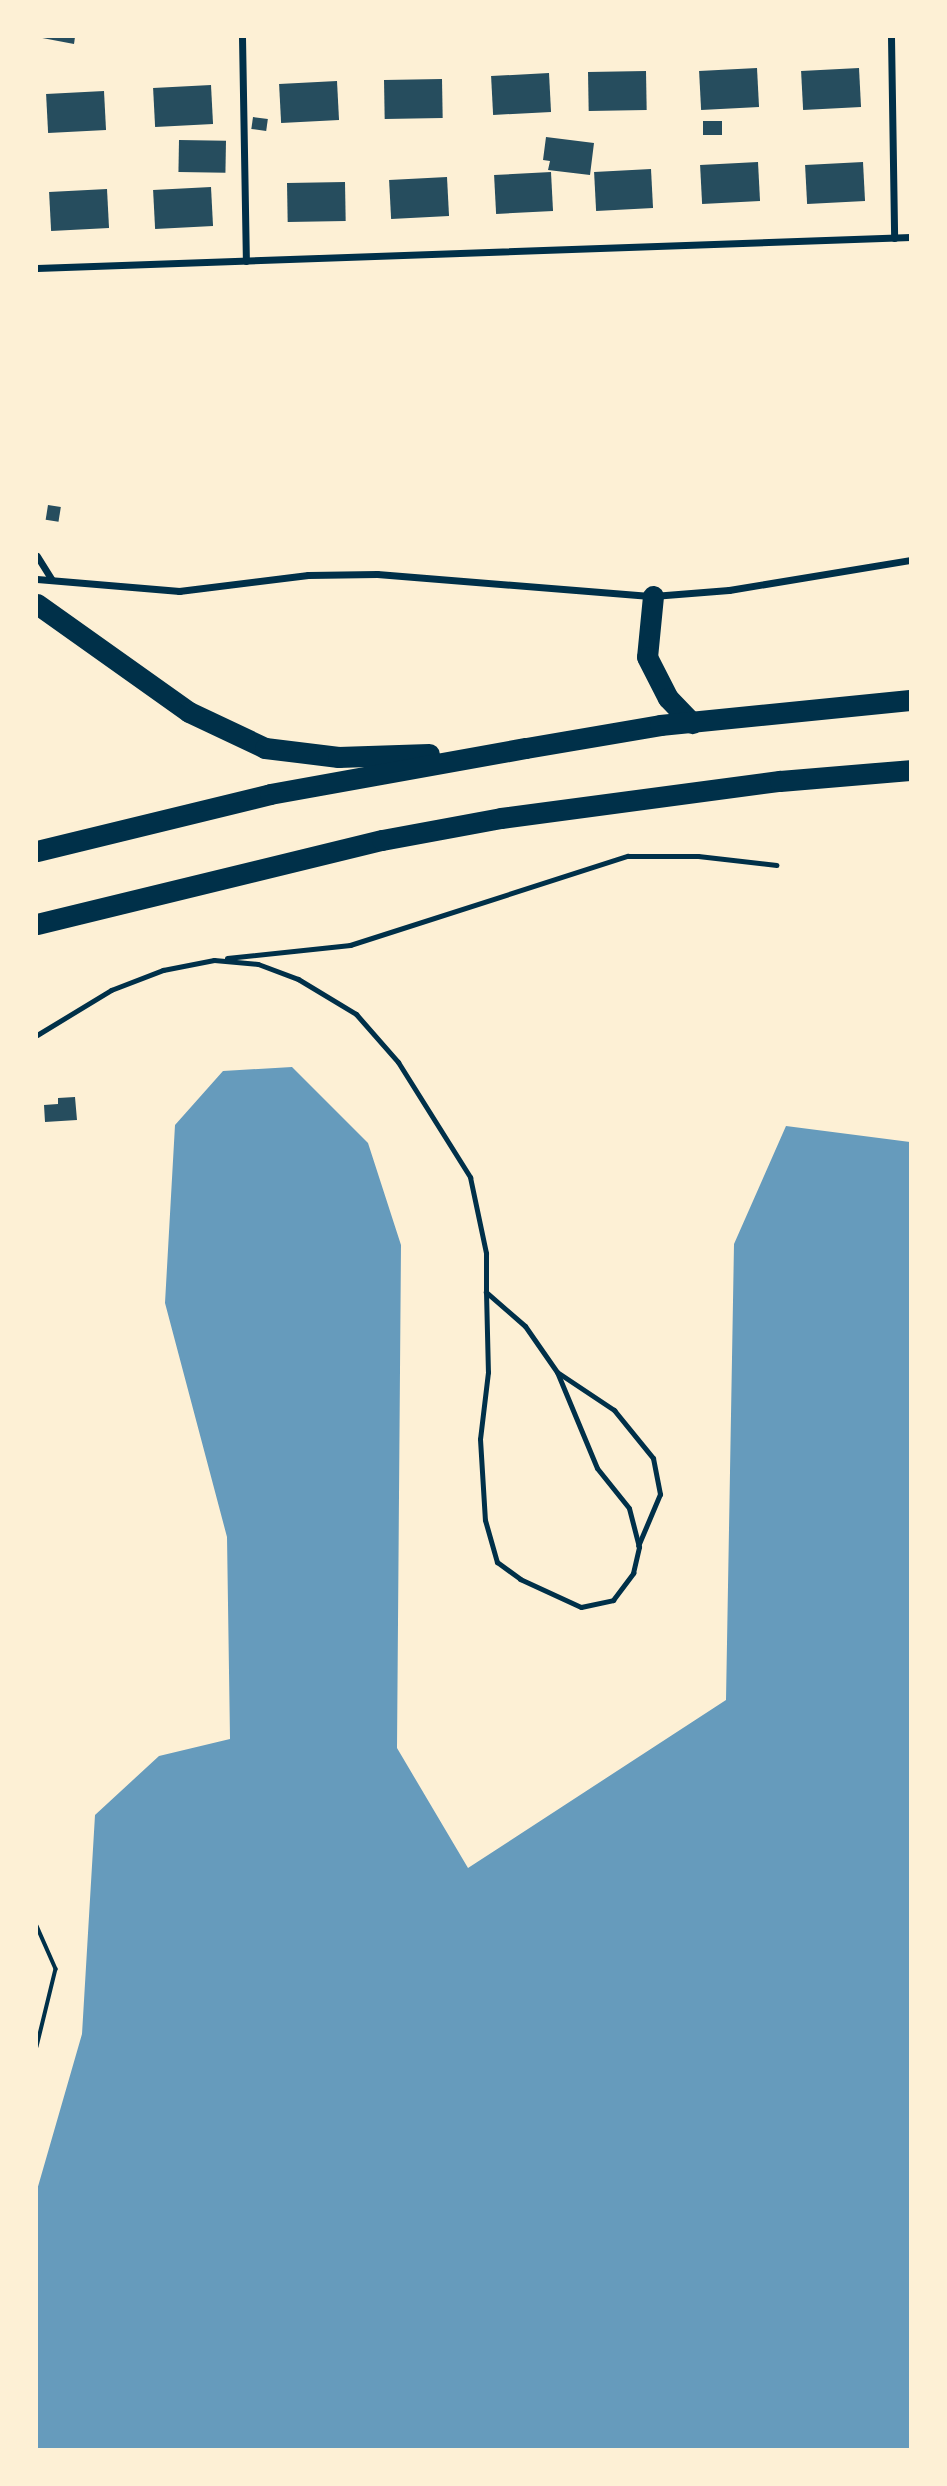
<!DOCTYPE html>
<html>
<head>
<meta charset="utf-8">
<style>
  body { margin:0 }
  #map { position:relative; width:947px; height:2486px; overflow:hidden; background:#fdf0d5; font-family:"Nunito Sans",sans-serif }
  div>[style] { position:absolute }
  .water>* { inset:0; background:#669bbc }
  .building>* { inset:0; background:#264d5e; transform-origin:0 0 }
  .path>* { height:3.5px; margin:-1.75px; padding:0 1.75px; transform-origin:1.75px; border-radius:1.75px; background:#003049 }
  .service>* { height:5px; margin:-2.5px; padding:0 2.5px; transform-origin:2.5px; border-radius:2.5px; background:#003049 }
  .minor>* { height:7px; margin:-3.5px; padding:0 3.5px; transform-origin:3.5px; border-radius:3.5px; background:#003049 }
  .motorway>* { height:21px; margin:-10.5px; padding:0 10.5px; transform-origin:10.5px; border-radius:10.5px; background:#003049 }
  span { translate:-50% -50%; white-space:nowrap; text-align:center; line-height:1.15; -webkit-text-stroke:5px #fdf0d5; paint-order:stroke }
  .frame { position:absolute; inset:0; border:38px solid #fdf0d5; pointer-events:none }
</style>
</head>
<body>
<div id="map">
  <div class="water">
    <div style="clip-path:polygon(292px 1067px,368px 1143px,401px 1245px,397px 1748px,468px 1868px,726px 1700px,734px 1244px,786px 1126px,910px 1142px,910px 2449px,37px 2449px,37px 2190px,82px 2034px,95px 1815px,159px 1756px,230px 1739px,227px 1537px,165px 1303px,175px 1125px,223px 1071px)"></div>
  </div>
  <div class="building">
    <div style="clip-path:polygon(37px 37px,75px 37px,74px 44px)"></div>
    <div style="left:757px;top:68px;width:39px;height:58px;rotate:87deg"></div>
    <div style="left:859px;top:68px;width:39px;height:58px;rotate:87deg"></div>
    <div style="left:646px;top:71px;width:39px;height:58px;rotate:89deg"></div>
    <div style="left:549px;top:73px;width:39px;height:58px;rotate:87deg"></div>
    <div style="left:442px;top:79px;width:39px;height:58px;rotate:89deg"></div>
    <div style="left:337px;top:81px;width:39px;height:58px;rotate:87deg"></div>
    <div style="left:211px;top:85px;width:39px;height:58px;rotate:87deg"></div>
    <div style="left:104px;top:91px;width:39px;height:58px;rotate:87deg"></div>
    <div style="left:253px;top:117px;width:15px;height:12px;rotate:8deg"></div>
    <div style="left:703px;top:121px;width:19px;height:14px"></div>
    <div style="clip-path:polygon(546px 137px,594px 143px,590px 175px,548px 170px,550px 161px,543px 160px)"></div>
    <div style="left:179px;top:140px;width:47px;height:32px;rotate:1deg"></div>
    <div style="left:758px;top:162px;width:39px;height:58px;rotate:87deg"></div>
    <div style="left:863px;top:162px;width:39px;height:58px;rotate:87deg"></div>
    <div style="left:651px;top:169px;width:39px;height:57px;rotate:87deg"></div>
    <div style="left:551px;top:172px;width:39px;height:57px;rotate:87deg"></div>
    <div style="left:447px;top:177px;width:39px;height:58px;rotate:87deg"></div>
    <div style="left:345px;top:182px;width:39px;height:58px;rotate:89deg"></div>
    <div style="left:211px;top:187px;width:39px;height:58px;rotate:87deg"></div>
    <div style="left:107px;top:189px;width:39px;height:58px;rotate:87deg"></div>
    <div style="left:48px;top:505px;width:13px;height:15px;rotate:9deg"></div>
    <div style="clip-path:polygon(75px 1097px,77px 1120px,45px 1122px,44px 1105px,58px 1104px,58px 1098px)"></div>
  </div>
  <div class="path">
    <div style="left:37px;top:1926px;width:47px;rotate:66.2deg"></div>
    <div style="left:56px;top:1969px;width:80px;rotate:103.7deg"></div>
  </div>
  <div class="service">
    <div style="left:227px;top:958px;width:124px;rotate:-6deg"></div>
    <div style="left:350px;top:945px;width:292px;rotate:-17.8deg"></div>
    <div style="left:628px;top:856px;width:70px"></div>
    <div style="left:698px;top:856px;width:79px;rotate:6.6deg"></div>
    <div style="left:37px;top:1035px;width:87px;rotate:-31.3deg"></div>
    <div style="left:111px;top:990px;width:56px;rotate:-21deg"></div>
    <div style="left:163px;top:970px;width:52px;rotate:-11.1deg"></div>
    <div style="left:214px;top:960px;width:44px;rotate:5.2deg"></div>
    <div style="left:258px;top:964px;width:43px;rotate:20.6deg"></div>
    <div style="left:298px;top:979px;width:68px;rotate:31.1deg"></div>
    <div style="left:356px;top:1014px;width:64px;rotate:48.8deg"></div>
    <div style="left:398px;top:1062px;width:136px;rotate:57.9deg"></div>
    <div style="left:470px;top:1177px;width:78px;rotate:78.1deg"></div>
    <div style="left:486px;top:1253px;width:39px;rotate:90deg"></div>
    <div style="left:486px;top:1292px;width:80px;rotate:88.6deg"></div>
    <div style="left:488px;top:1372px;width:67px;rotate:96.8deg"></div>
    <div style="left:480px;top:1439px;width:81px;rotate:86.5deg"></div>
    <div style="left:485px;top:1520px;width:44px;rotate:74.1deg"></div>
    <div style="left:497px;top:1562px;width:29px;rotate:36deg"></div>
    <div style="left:520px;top:1579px;width:67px;rotate:24.7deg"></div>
    <div style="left:581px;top:1607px;width:33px;rotate:-12deg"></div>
    <div style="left:613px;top:1600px;width:34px;rotate:-53deg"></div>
    <div style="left:633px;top:1573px;width:27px;rotate:-77deg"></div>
    <div style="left:639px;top:1547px;width:40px;rotate:-104.4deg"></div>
    <div style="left:629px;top:1508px;width:51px;rotate:-128.7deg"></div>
    <div style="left:597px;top:1468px;width:104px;rotate:-112.6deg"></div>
    <div style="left:557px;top:1372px;width:56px;rotate:-124.8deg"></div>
    <div style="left:525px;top:1326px;width:52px;rotate:-138.9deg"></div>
    <div style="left:557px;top:1372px;width:69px;rotate:33.7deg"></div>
    <div style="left:614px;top:1410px;width:62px;rotate:50.9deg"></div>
    <div style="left:653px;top:1458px;width:37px;rotate:79deg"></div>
    <div style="left:660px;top:1494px;width:56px;rotate:112.9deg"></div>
  </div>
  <div class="minor">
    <div style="left:242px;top:37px;width:224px;rotate:89deg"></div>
    <div style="left:891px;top:37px;width:201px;rotate:89.1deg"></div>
    <div style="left:37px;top:268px;width:874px;rotate:-2.03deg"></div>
    <div style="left:37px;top:556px;width:28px;rotate:58deg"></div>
    <div style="left:37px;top:579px;width:143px;rotate:4.8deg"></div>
    <div style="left:179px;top:591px;width:130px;rotate:-7.1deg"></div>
    <div style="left:308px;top:575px;width:69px;rotate:-0.8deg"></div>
    <div style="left:377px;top:574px;width:277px;rotate:4.6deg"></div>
    <div style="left:653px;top:596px;width:76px;rotate:-4.5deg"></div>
    <div style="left:729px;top:590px;width:183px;rotate:-9.4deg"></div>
  </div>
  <div class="motorway">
    <div style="left:653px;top:596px;width:61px;rotate:95.6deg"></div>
    <div style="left:647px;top:657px;width:46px;rotate:62.9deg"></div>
    <div style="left:668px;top:698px;width:35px;rotate:46deg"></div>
    <div style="left:37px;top:604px;width:186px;rotate:35.4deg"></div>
    <div style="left:189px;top:712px;width:84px;rotate:25.3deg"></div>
    <div style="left:265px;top:748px;width:74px;rotate:7deg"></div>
    <div style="left:338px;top:757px;width:91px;rotate:-1.9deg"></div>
    <div style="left:37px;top:851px;width:240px;rotate:-13.7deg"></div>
    <div style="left:270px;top:794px;width:260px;rotate:-10.2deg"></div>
    <div style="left:526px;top:748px;width:136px;rotate:-9.7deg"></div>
    <div style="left:660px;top:725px;width:251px;rotate:-5.7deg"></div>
    <div style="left:37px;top:924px;width:355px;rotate:-13.7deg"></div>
    <div style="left:382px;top:840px;width:121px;rotate:-10.5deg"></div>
    <div style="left:501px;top:818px;width:281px;rotate:-7.6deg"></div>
    <div style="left:780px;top:781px;width:130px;rotate:-4.8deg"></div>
  </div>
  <div class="frame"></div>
</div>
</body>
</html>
